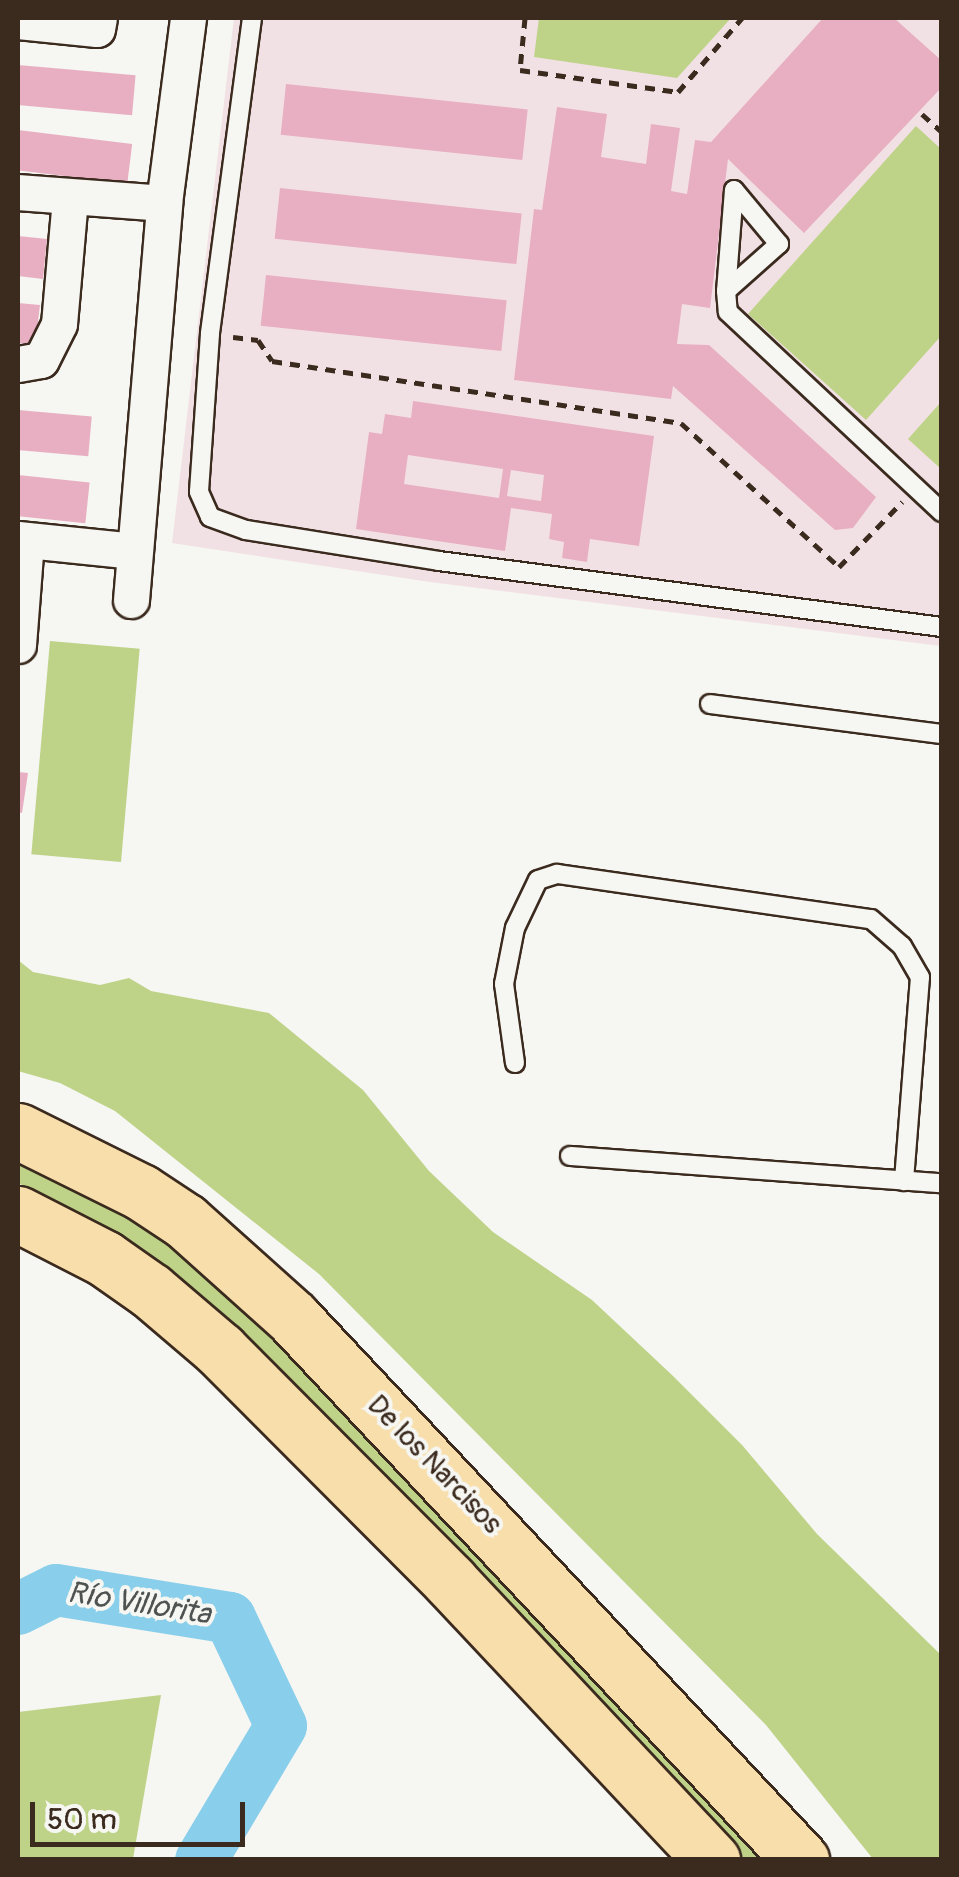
<!DOCTYPE html>
<html>
<head>
<meta charset="utf-8">
<style>
  body { margin:0 }
  #map { position:relative; width:959px; height:1877px; overflow:hidden; background:#f6f6f2; font-family:Pangolin,sans-serif }
  div>[style] { position:absolute }
  .built>* { inset:0; background:#f2e1e4 }
  .green>* { inset:0; background:#bed388; transform-origin:0 0 }
  .river>* { height:52px; margin:-26px; padding:0 26px; transform-origin:26px; border-radius:26px; background:#89cfeb }
  .building>* { inset:0; background:#e8afc2; transform-origin:0 0 }
  .path>* { height:5px; margin-top:-2.5px; transform-origin:0; background:repeating-linear-gradient(90deg,#3b2a1e 0 10px,transparent 0 18px) }
  .roads { filter:drop-shadow(2px 0 #3b2a1e) drop-shadow(-2px 0 #3b2a1e) drop-shadow(0 2px #3b2a1e) drop-shadow(0 -2px #3b2a1e) }
  .service>* { height:18px; margin:-9px; padding:0 9px; transform-origin:9px; border-radius:9px; background:#f6f6f2 }
  .minor>* { height:35px; margin:-17.5px; padding:0 17.5px; transform-origin:17.5px; border-radius:17.5px; background:#f6f6f2 }
  .primary>* { height:55px; margin:-27.5px; padding:0 27.5px; transform-origin:27.5px; border-radius:27.5px; background:#f8deab }
  span { translate:-50% -50%; white-space:nowrap; text-align:center; line-height:1.15; -webkit-text-stroke:8px #f6f6f2; paint-order:stroke }
  .street-label { font-size:28px; color:#3b2a1e }
  .water-label { font-size:30px; color:#4e5351; font-style:italic }
  .frame { position:absolute; inset:0; border:20px solid #3b2a1e; pointer-events:none }
  .scale { position:absolute; left:30px; top:1802px; width:215px; height:45px; box-sizing:border-box; border:5px solid #3b2a1e; border-top:0; padding-left:12px; font-size:30px; line-height:35px; white-space:nowrap; color:#3b2a1e; -webkit-text-stroke:8px #f6f6f2; paint-order:stroke }
</style>
</head>
<body>
<div id="map">
  <div class="built">
    <div style="clip-path:polygon(234px 18px,941px 18px,941px 646px,430px 582px,172px 543px)"></div>
  </div>
  <div class="green">
    <div style="clip-path:polygon(539px 18px,731px 18px,677px 78px,534px 57px)"></div>
    <div style="clip-path:polygon(916px 126px,941px 149px,941px 336px,866px 420px,748px 314px)"></div>
    <div style="clip-path:polygon(941px 402px,941px 469px,908px 439px)"></div>
    <div style="left:50px;top:641px;width:90px;height:214px;rotate:5deg"></div>
    <div style="clip-path:polygon(18px 960px,33px 972px,100px 985px,129px 978px,151px 991px,269px 1013px,363px 1090px,429px 1171px,493px 1232px,592px 1300px,672px 1375px,742px 1445px,817px 1534px,941px 1655px,941px 1859px,873px 1859px,766px 1725px,319px 1274px,115px 1111px,60px 1083px,18px 1071px)"></div>
    <div style="clip-path:polygon(18px 1150px,54px 1166px,212px 1271px,765px 1859px,728px 1859px,466px 1558px,326px 1414px,230px 1324px,143px 1255px,89px 1219px,18px 1183px)"></div>
    <div style="clip-path:polygon(161px 1695px,133px 1859px,18px 1859px,18px 1712px)"></div>
  </div>
  <div class="river">
    <div style="left:18px;top:1609px;width:42px;rotate:-26.6deg"></div>
    <div style="left:56px;top:1590px;width:176px;rotate:9.1deg"></div>
    <div style="left:230px;top:1618px;width:119px;rotate:64.7deg"></div>
    <div style="left:281px;top:1726px;width:156px;rotate:120.8deg"></div>
  </div>
  <div class="building">
    <div style="clip-path:polygon(823px 18px,894px 18px,942px 61px,942px 87px,804px 233px,728px 159px,710px 308px,682px 304px,677px 344px,709px 345px,876px 497px,853px 528px,835px 530px,673px 386px,671px 399px,514px 380px,534px 209px,542px 210px,557px 107px,607px 114px,601px 157px,646px 164px,651px 124px,680px 128px,671px 191px,687px 194px,695px 140px,711px 142px)"></div>
    <div style="left:18px;top:65px;width:118px;height:40px;rotate:5deg"></div>
    <div style="left:286px;top:84px;width:243px;height:51px;rotate:6deg"></div>
    <div style="left:18px;top:130px;width:115px;height:40px;rotate:7deg"></div>
    <div style="left:280px;top:188px;width:243px;height:51px;rotate:6deg"></div>
    <div style="clip-path:polygon(18px 236px,47px 239px,43px 279px,18px 276px)"></div>
    <div style="left:266px;top:275px;width:242px;height:51px;rotate:6deg"></div>
    <div style="clip-path:polygon(18px 303px,40px 305px,35px 345px,18px 343px)"></div>
    <div style="clip-path:polygon(evenodd,413px 401px,654px 436px,639px 546px,590px 539px,587px 562px,562px 558px,564px 542px,549px 539px,552px 514px,511px 508px,505px 551px,356px 529px,369px 432px,382px 434px,385px 414px,411px 418px,413px 401px,408px 455px,503px 469px,499px 498px,404px 484px,408px 455px,413px 401px,511px 470px,544px 475px,541px 501px,507px 496px,511px 470px)"></div>
    <div style="left:18px;top:410px;width:74px;height:40px;rotate:5deg"></div>
    <div style="left:18px;top:475px;width:72px;height:41px;rotate:6deg"></div>
    <div style="clip-path:polygon(18px 772px,28px 773px,22px 813px,18px 812px)"></div>
  </div>
  <div class="path">
    <div style="left:525px;top:18px;width:52px;rotate:95.5deg"></div>
    <div style="left:520px;top:70px;width:160px;rotate:7.9deg"></div>
    <div style="left:678px;top:92px;width:98px;rotate:-49.1deg"></div>
    <div style="left:922px;top:114px;width:27px;rotate:42deg"></div>
    <div style="left:233px;top:337px;width:25px;rotate:7deg"></div>
    <div style="left:258px;top:340px;width:25px;rotate:56deg"></div>
    <div style="left:272px;top:361px;width:414px;rotate:8.6deg"></div>
    <div style="left:681px;top:423px;width:214px;rotate:42.3deg"></div>
    <div style="left:839px;top:567px;width:91px;rotate:-45.9deg"></div>
  </div>
  <div class="roads">
    <div class="service">
      <div style="left:252px;top:18px;width:319px;rotate:97.6deg"></div>
      <div style="left:210px;top:334px;width:158px;rotate:94deg"></div>
      <div style="left:199px;top:492px;width:27px;rotate:66deg"></div>
      <div style="left:210px;top:517px;width:38px;rotate:20deg"></div>
      <div style="left:246px;top:530px;width:195px;rotate:9.1deg"></div>
      <div style="left:439px;top:561px;width:507px;rotate:7.48deg"></div>
      <div style="left:726px;top:291px;width:71px;rotate:-41.6deg"></div>
      <div style="left:779px;top:244px;width:70px;rotate:-129.8deg"></div>
      <div style="left:734px;top:190px;width:101px;rotate:94.5deg"></div>
      <div style="left:726px;top:291px;width:21px;rotate:85deg"></div>
      <div style="left:728px;top:312px;width:293px;rotate:43.1deg"></div>
      <div style="left:710px;top:704px;width:234px;rotate:7.4deg"></div>
      <div style="left:515px;top:1063px;width:80px;rotate:-97.9deg"></div>
      <div style="left:504px;top:984px;width:57px;rotate:-78.9deg"></div>
      <div style="left:515px;top:928px;width:53px;rotate:-64.4deg"></div>
      <div style="left:538px;top:880px;width:20px;rotate:-18deg"></div>
      <div style="left:557px;top:874px;width:317px;rotate:8.2deg"></div>
      <div style="left:871px;top:919px;width:41px;rotate:41.1deg"></div>
      <div style="left:902px;top:946px;width:36px;rotate:60deg"></div>
      <div style="left:920px;top:977px;width:205px;rotate:94.5deg"></div>
      <div style="left:570px;top:1156px;width:373px;rotate:4.2deg"></div>
    </div>
    <div class="minor">
      <div style="left:18px;top:21px;width:79px;rotate:5.8deg"></div>
      <div style="left:97px;top:29px;width:11px;rotate:-80deg"></div>
      <div style="left:18px;top:192px;width:146px;rotate:4.3deg"></div>
      <div style="left:18px;top:364px;width:23px;rotate:-10deg"></div>
      <div style="left:41px;top:360px;width:40px;rotate:-63.4deg"></div>
      <div style="left:59px;top:324px;width:127px;rotate:-85deg"></div>
      <div style="left:18px;top:539px;width:117px;rotate:5.9deg"></div>
      <div style="left:131px;top:600px;width:398px;rotate:-85.2deg"></div>
      <div style="left:164px;top:203px;width:187px;rotate:-82.6deg"></div>
      <div style="left:18px;top:645px;width:105px;rotate:-85.6deg"></div>
    </div>
    <div class="primary">
      <div style="left:18px;top:1131px;width:137px;rotate:26.4deg"></div>
      <div style="left:141px;top:1192px;width:53px;rotate:33.4deg"></div>
      <div style="left:185px;top:1221px;width:145px;rotate:41.9deg"></div>
      <div style="left:293px;top:1318px;width:743px;rotate:46.85deg"></div>
      <div style="left:18px;top:1214px;width:97px;rotate:27.1deg"></div>
      <div style="left:104px;top:1258px;width:57px;rotate:35.1deg"></div>
      <div style="left:151px;top:1291px;width:91px;rotate:40.5deg"></div>
      <div style="left:220px;top:1350px;width:326px;rotate:45.1deg"></div>
      <div style="left:450px;top:1581px;width:383px;rotate:46.8deg"></div>
    </div>
  </div>
  <div class="street-label">
    <span style="left:434px;top:1465px;rotate:46deg">De los Narcisos</span>
  </div>
  <div class="water-label">
    <span style="left:139px;top:1604px;rotate:9deg">Río Villorita</span>
  </div>
  <div class="frame"></div>
  <div class="scale">50 m</div>
</div>
</body>
</html>
